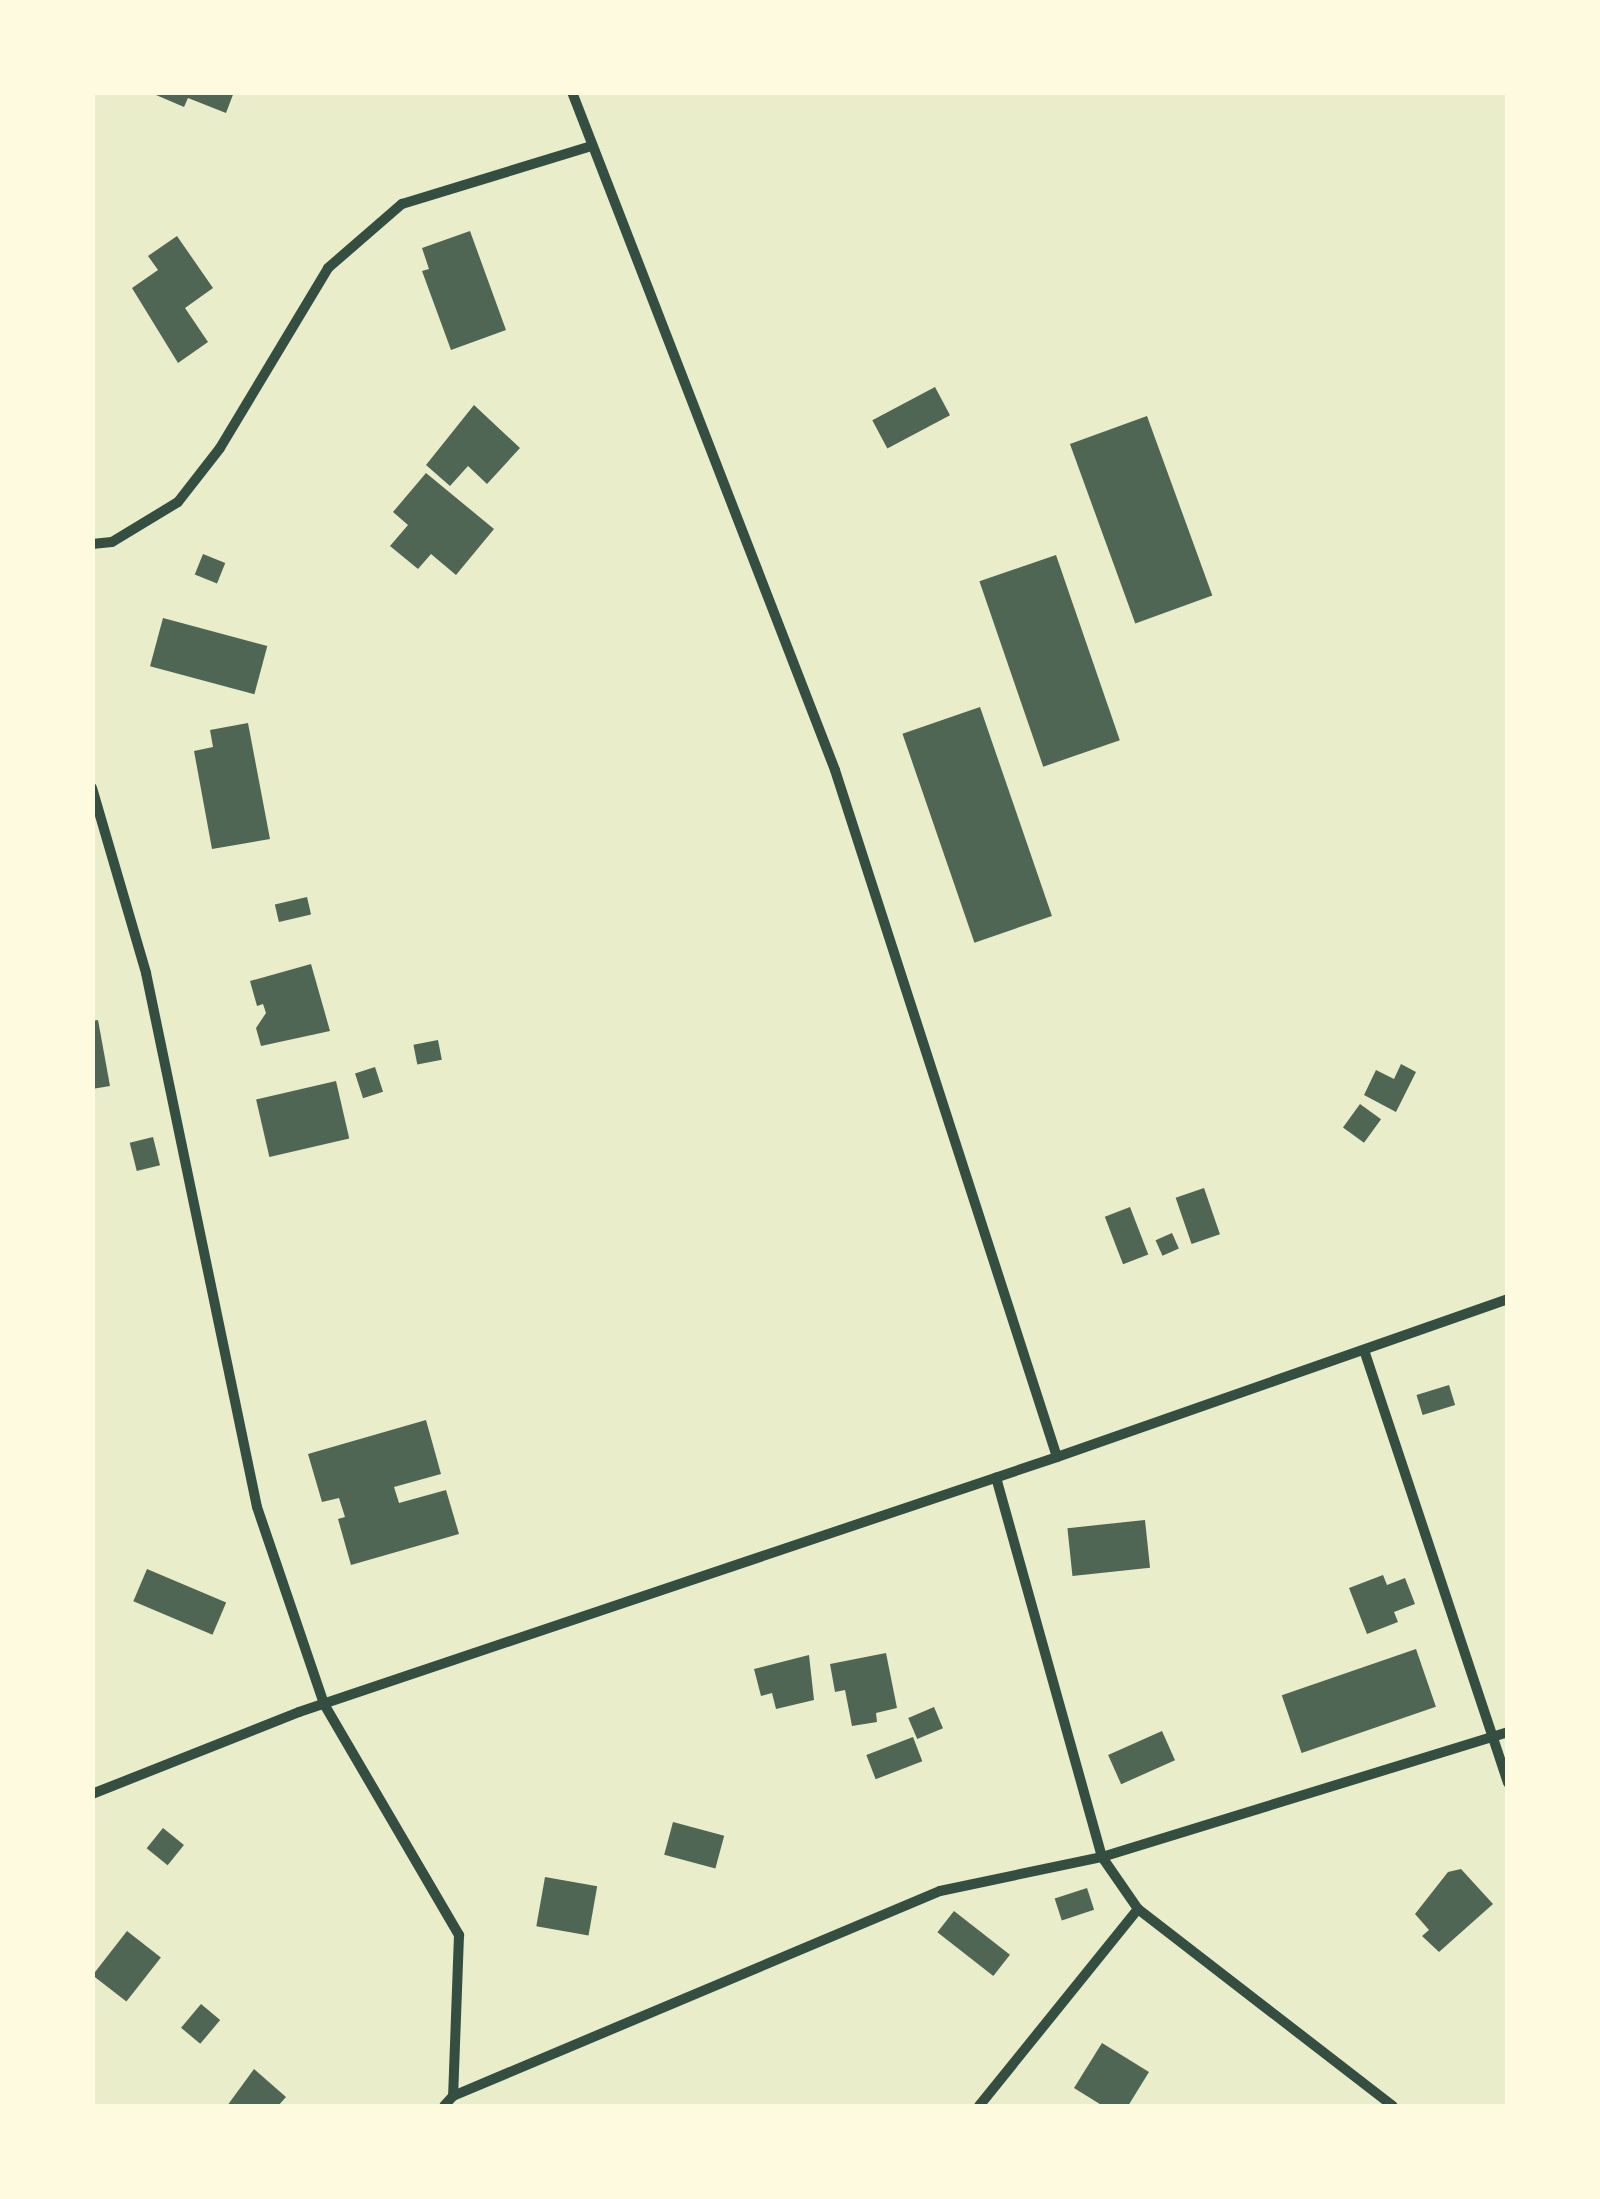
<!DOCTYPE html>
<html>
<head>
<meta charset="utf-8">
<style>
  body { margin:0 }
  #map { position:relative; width:1600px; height:2199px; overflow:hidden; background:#e9edc9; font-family:"IBM Plex Sans",sans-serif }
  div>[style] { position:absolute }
  .building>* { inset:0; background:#4f6655; transform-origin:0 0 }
  .minor>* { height:10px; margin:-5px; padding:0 5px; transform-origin:5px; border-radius:5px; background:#344e41 }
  span { translate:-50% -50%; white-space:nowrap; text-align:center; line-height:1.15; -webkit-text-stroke:8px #fefae0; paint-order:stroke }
  .frame { position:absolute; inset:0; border:95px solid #fefae0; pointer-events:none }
</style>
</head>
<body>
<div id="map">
  <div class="building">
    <div style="clip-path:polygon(149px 92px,234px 92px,226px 113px,188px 98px,184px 107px)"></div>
    <div style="clip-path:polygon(470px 231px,506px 330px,451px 350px,422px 271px,429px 269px,422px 248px)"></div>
    <div style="clip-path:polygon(177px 236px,213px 288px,185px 308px,208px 342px,178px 363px,132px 288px,158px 270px,148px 256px)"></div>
    <div style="left:935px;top:387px;width:32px;height:71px;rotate:62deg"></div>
    <div style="clip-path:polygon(474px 405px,520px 448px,487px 484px,468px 466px,450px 486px,426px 465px)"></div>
    <div style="left:1147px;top:416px;width:191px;height:82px;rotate:70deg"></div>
    <div style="clip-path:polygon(426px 473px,494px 529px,456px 575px,431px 554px,418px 569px,390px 546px,408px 525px,393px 512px)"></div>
    <div style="left:203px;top:554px;width:24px;height:22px;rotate:22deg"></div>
    <div style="left:1056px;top:555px;width:196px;height:81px;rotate:71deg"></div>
    <div style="left:163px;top:618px;width:108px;height:50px;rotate:15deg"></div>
    <div style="left:980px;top:707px;width:221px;height:82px;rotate:71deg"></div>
    <div style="clip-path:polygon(248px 723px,270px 839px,212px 849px,194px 751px,213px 747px,210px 730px)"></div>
    <div style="left:307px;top:897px;width:18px;height:33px;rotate:77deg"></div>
    <div style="clip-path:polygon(311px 964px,330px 1031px,261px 1046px,256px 1028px,266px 1013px,263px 1004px,257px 1006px,250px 981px)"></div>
    <div style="clip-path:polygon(98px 1020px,110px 1086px,92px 1089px,92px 1021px)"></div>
    <div style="left:438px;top:1040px;width:20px;height:25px;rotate:79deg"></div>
    <div style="clip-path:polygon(1401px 1064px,1416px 1072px,1396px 1112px,1364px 1095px,1376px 1070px,1394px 1079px)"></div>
    <div style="left:375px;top:1067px;width:26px;height:21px;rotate:72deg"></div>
    <div style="left:336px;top:1081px;width:59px;height:82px;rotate:77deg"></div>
    <div style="left:1360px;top:1104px;width:26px;height:29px;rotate:36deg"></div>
    <div style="left:153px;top:1137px;width:29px;height:24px;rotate:76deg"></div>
    <div style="left:1204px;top:1188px;width:49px;height:30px;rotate:71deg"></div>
    <div style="left:1130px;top:1207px;width:51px;height:27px;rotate:69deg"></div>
    <div style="left:1172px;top:1233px;width:17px;height:18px;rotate:66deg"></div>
    <div style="left:1449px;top:1385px;width:21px;height:34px;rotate:73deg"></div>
    <div style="clip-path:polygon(426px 1420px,441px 1474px,394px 1487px,399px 1503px,446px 1490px,459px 1534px,351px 1565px,338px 1519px,345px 1517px,339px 1498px,322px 1502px,308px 1454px)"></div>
    <div style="left:1145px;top:1520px;width:48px;height:78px;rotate:84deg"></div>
    <div style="left:147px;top:1569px;width:86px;height:35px;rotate:23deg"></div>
    <div style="clip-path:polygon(1383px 1575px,1387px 1585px,1405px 1578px,1415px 1604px,1394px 1612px,1398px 1622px,1367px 1634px,1349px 1588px)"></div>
    <div style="left:1416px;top:1649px;width:61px;height:142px;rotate:71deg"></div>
    <div style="clip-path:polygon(886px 1653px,897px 1708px,876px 1713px,877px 1722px,852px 1726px,845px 1690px,835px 1692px,830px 1664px)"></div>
    <div style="clip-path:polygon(809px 1655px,814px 1700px,776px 1709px,772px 1693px,761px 1696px,754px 1669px)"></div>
    <div style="left:934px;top:1707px;width:23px;height:28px;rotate:67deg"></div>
    <div style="left:1162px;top:1731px;width:32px;height:59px;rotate:66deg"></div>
    <div style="left:913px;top:1737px;width:26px;height:50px;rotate:69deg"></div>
    <div style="left:673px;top:1822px;width:53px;height:34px;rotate:15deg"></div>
    <div style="left:163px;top:1828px;width:27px;height:26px;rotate:39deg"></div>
    <div style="clip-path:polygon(1461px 1869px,1493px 1904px,1439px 1952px,1422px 1936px,1429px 1930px,1415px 1914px,1448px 1872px)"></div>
    <div style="left:545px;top:1877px;width:53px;height:50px;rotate:10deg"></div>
    <div style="left:1087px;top:1888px;width:23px;height:34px;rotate:72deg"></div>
    <div style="left:954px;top:1911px;width:71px;height:27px;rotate:38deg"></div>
    <div style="left:127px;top:1931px;width:43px;height:56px;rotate:38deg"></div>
    <div style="left:201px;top:2004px;width:25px;height:31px;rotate:40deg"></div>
    <div style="clip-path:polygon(1102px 2043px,1149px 2072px,1128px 2106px,1103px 2106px,1074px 2088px)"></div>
    <div style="clip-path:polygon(254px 2069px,286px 2097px,278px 2106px,227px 2106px)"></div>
  </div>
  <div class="minor">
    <div style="left:92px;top:544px;width:20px;rotate:-6deg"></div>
    <div style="left:112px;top:542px;width:77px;rotate:-31.2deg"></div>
    <div style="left:178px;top:502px;width:68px;rotate:-52.1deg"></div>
    <div style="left:220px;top:448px;width:210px;rotate:-59deg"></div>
    <div style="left:328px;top:268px;width:98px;rotate:-40.9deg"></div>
    <div style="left:402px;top:204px;width:199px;rotate:-17deg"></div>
    <div style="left:92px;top:788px;width:193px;rotate:73.7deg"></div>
    <div style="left:146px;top:973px;width:545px;rotate:78.26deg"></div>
    <div style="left:257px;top:1507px;width:208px;rotate:71.2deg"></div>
    <div style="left:324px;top:1704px;width:268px;rotate:59.7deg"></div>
    <div style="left:459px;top:1935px;width:161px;rotate:92.1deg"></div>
    <div style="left:453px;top:2096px;width:13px;rotate:132deg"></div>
    <div style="left:1364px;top:1350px;width:456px;rotate:71.6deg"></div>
    <div style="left:1057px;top:1457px;width:478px;rotate:-19.3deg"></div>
    <div style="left:92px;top:1794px;width:223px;rotate:-21.6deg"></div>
    <div style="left:299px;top:1712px;width:800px;rotate:-18.59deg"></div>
    <div style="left:1057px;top:1457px;width:722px;rotate:-107.91deg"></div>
    <div style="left:835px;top:770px;width:727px;rotate:-111.2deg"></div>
    <div style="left:1138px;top:1909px;width:322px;rotate:37.7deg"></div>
    <div style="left:453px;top:2096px;width:528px;rotate:-22.83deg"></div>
    <div style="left:940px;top:1891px;width:166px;rotate:-11.9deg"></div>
    <div style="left:1102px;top:1857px;width:425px;rotate:-17.1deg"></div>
    <div style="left:979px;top:2106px;width:253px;rotate:-51.1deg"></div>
    <div style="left:1138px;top:1909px;width:63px;rotate:-124.7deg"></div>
    <div style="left:1102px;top:1857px;width:394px;rotate:-105.6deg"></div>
  </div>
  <div class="frame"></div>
</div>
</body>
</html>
